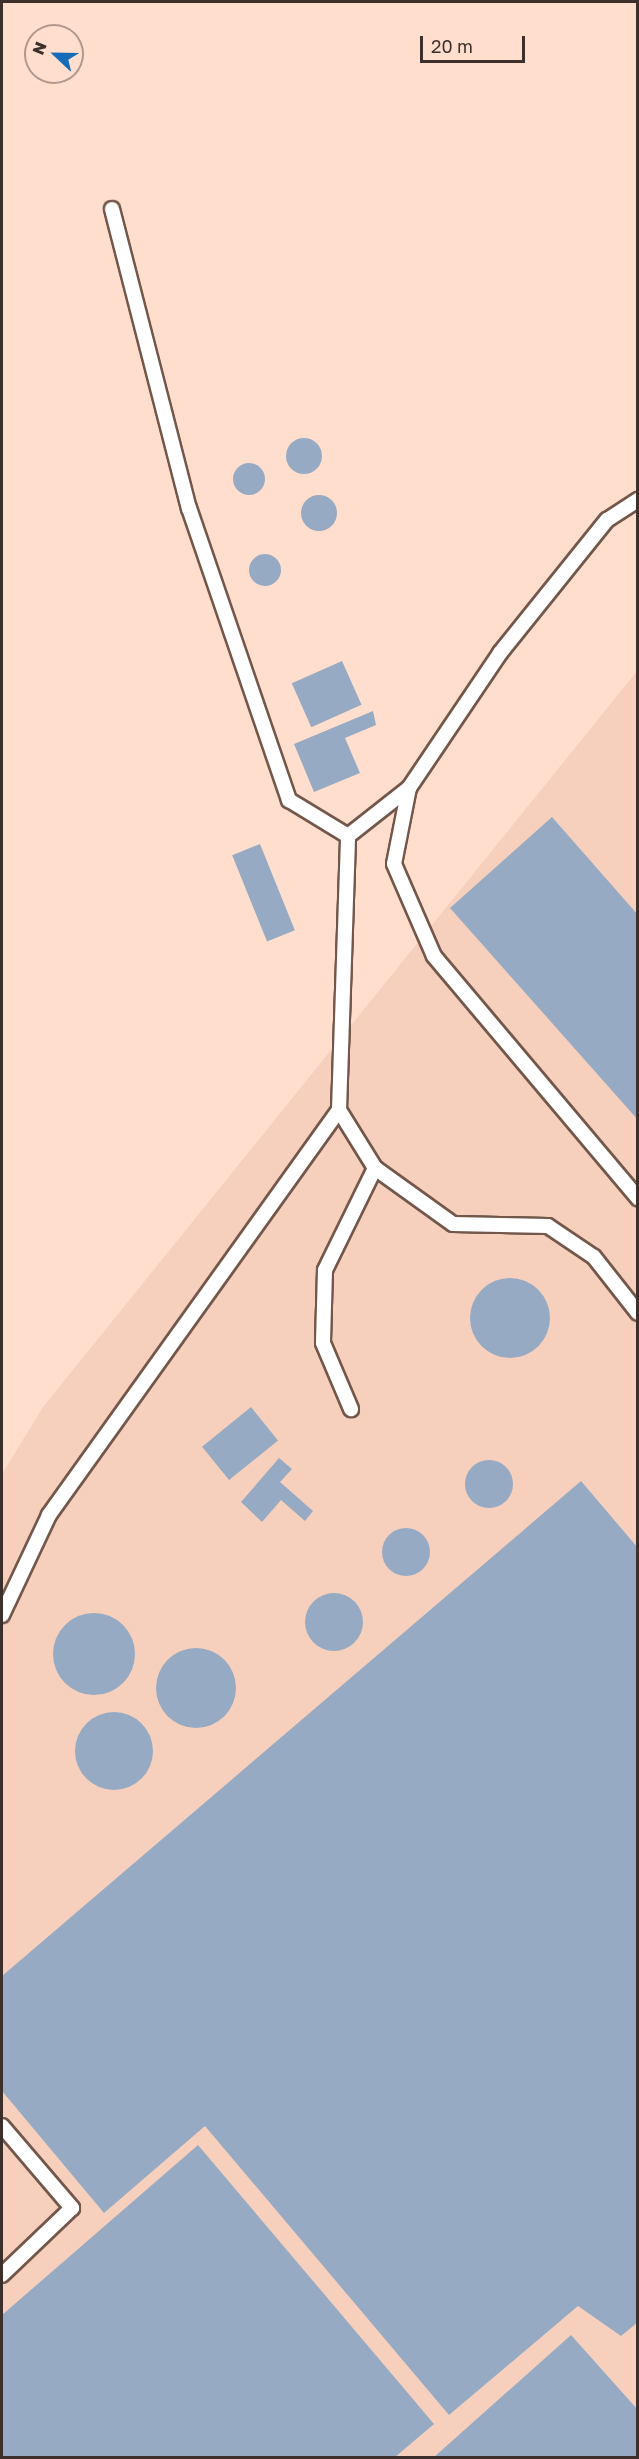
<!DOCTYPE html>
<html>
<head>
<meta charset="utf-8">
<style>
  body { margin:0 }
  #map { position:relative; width:639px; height:2459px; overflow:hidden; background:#ffdece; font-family:"Golos Text",sans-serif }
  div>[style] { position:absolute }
  .built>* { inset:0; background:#f7d0bd }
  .building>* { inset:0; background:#96abc3; transform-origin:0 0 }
  .round { border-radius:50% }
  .roads { filter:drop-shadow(2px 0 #73574a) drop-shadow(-2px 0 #73574a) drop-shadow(0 2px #73574a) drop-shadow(0 -2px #73574a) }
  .service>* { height:14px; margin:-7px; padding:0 7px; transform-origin:7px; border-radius:7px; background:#fff }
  span { translate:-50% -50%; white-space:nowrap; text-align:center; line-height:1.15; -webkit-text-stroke:6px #ffdece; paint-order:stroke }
  .frame { position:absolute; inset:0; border:3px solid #3d302a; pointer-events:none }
  .north { position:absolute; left:24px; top:24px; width:60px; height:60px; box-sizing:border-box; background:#ffdece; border:2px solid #b1988c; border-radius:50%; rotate:292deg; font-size:16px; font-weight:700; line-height:24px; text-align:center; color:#3d302a }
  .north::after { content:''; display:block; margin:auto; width:21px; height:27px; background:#176cba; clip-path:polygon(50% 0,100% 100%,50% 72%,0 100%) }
  .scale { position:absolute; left:420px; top:36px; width:105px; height:27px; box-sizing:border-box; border:3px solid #3d302a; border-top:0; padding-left:8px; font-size:18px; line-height:21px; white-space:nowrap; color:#3d302a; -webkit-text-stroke:4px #ffdece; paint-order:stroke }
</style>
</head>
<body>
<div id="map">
  <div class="built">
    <div style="clip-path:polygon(637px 671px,637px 2457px,2px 2457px,2px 1474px,43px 1407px)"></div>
  </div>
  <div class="building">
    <div class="round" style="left:286px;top:438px;width:36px;height:36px"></div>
    <div class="round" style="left:233px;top:463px;width:32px;height:32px"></div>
    <div class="round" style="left:301px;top:495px;width:36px;height:36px"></div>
    <div class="round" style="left:249px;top:554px;width:32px;height:32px"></div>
    <div style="left:342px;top:661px;width:48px;height:55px;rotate:66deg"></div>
    <div style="clip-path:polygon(373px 711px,376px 725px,345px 738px,360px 773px,314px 792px,294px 744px)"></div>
    <div style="clip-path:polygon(552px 817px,638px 915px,638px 1120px,450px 908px)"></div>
    <div style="left:260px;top:844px;width:93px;height:30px;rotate:68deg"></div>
    <div class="round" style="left:470px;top:1278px;width:80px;height:80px"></div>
    <div style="left:251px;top:1407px;width:43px;height:63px;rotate:51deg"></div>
    <div style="clip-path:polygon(279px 1458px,292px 1469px,280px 1482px,313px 1511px,305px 1521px,281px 1500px,262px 1522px,241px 1502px)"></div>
    <div class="round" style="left:465px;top:1460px;width:48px;height:48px"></div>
    <div style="clip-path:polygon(581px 1481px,638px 1548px,638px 2322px,621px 2336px,578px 2306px,449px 2415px,205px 2126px,104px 2213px,2px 2091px,2px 1976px)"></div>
    <div class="round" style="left:382px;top:1528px;width:48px;height:48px"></div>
    <div class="round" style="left:305px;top:1593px;width:58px;height:58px"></div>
    <div class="round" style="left:53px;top:1613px;width:82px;height:82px"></div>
    <div class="round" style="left:156px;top:1648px;width:80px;height:80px"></div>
    <div class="round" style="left:75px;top:1712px;width:78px;height:78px"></div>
    <div style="clip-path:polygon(198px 2145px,434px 2424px,394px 2458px,2px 2458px,2px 2315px)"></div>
    <div style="clip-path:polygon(571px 2335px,638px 2410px,638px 2458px,433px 2458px)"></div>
  </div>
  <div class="roads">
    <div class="service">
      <div style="left:112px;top:209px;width:309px;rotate:75.6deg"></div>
      <div style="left:189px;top:508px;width:309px;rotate:71.1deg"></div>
      <div style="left:289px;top:800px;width:69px;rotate:31.4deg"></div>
      <div style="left:409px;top:788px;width:163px;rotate:-56deg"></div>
      <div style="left:500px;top:653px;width:171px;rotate:-51.2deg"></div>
      <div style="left:607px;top:520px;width:37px;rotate:-33deg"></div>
      <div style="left:339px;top:1110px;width:274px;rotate:-88.1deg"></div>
      <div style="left:348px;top:836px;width:78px;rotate:-38.2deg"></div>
      <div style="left:409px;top:788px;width:77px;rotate:101.2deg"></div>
      <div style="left:394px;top:864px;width:100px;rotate:66.5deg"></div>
      <div style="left:434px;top:956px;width:317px;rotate:49.9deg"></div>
      <div style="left:375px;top:1168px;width:96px;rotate:35.7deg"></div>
      <div style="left:453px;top:1224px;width:95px;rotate:1.2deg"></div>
      <div style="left:548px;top:1226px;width:55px;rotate:34deg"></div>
      <div style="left:594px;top:1257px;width:71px;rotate:51.8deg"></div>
      <div style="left:2px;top:1615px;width:110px;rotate:-64.8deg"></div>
      <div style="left:49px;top:1515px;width:498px;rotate:-54.4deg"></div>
      <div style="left:339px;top:1110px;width:68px;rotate:58.2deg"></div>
      <div style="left:375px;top:1168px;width:114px;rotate:116.1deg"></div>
      <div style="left:325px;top:1270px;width:73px;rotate:91.6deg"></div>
      <div style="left:323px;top:1343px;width:72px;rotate:67deg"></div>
      <div style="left:2px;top:2126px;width:108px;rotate:49.5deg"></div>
      <div style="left:72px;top:2208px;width:97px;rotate:136.3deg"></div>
    </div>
  </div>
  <div class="frame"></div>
  <div class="north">N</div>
  <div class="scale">20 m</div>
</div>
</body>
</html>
